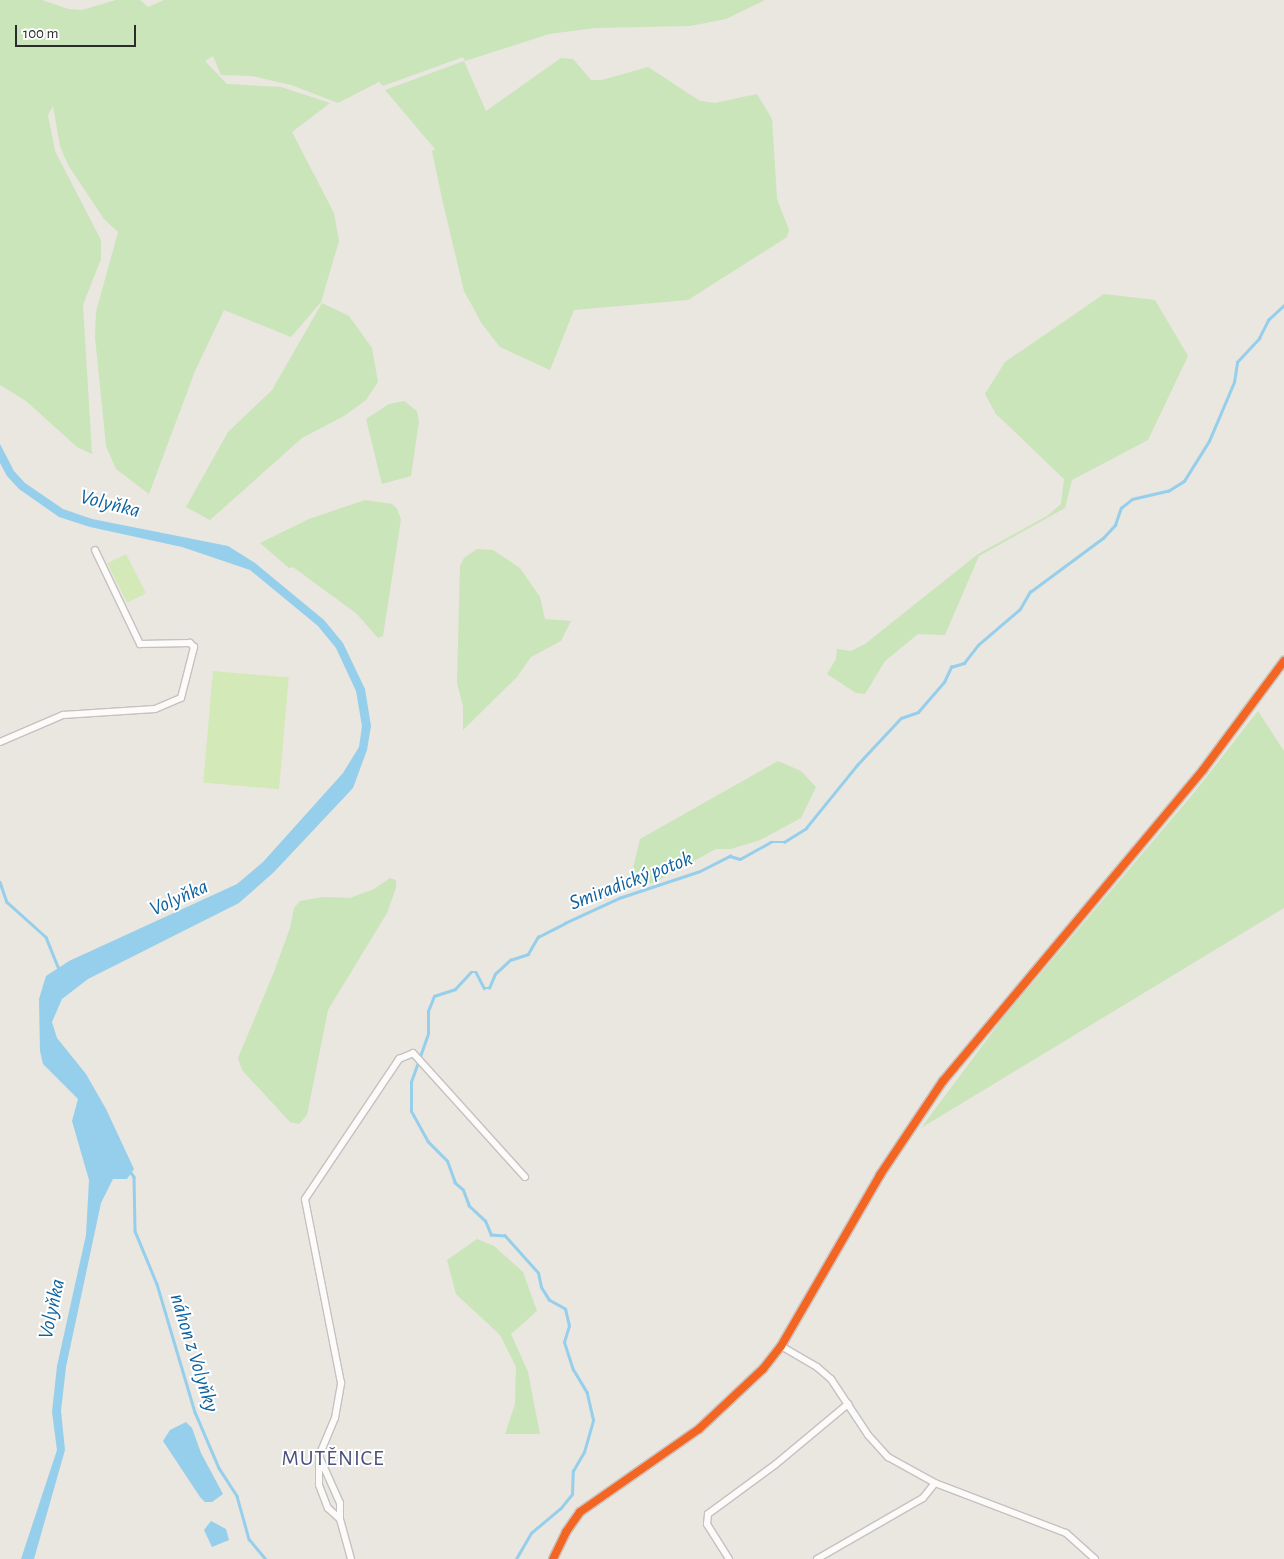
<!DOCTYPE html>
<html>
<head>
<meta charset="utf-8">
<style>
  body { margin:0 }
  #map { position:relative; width:1284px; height:1559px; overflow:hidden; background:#eae6e0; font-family:"Alegreya Sans",sans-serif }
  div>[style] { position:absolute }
  .green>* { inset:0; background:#c9e5b9 }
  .pitch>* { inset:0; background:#d3e9b7; transform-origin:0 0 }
  .water>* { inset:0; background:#95cfeb }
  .stream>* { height:2.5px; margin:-1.25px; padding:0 1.25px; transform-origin:1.25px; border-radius:1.25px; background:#95cfeb }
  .roads { filter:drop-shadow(1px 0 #c3c2c1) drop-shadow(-1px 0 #c3c2c1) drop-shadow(0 1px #c3c2c1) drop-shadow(0 -1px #c3c2c1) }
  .minor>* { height:6px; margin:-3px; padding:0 3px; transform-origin:3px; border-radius:3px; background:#fcfbfa }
  .tertiary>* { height:8px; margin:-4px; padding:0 4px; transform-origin:4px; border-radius:4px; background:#fcfbfa }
  .bus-1>* { height:8px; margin:-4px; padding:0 4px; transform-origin:4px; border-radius:4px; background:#f26522 }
  span { translate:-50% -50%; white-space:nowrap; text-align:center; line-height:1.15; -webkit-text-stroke:4px #fff; paint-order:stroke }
  .water-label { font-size:21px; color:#0c629f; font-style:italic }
  .quarter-label { font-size:22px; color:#4b507d; letter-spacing:1px }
  .scale { position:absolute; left:15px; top:25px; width:121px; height:22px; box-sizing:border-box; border:2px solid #2b2b2b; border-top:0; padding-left:6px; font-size:15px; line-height:18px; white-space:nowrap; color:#2b2b2b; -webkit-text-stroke:4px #fff; paint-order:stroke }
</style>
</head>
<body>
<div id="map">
  <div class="green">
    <div style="clip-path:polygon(0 0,42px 0,68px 9px,82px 10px,116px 0,140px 0,148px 7px,164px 0,765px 0,726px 19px,690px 26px,595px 28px,549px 34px,465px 61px,463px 57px,383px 86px,379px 82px,338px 103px,291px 85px,252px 76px,221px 75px,213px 56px,205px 61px,227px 84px,281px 87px,330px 103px,292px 132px,334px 213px,339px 241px,321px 302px,291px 337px,224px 310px,195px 371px,149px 494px,116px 469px,106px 446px,95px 337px,96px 312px,118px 232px,104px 219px,68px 165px,60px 146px,53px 106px,48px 115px,55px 151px,101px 240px,101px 259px,83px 305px,92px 454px,77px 447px,26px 401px,0 385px)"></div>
    <div style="clip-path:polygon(561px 58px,573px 59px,591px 80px,602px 80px,648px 67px,700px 101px,715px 103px,757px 94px,772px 119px,777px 199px,789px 230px,787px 237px,688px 300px,574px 310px,550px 370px,500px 347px,482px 324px,464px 291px,443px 203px,432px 151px,435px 149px,385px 90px,464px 61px,486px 111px)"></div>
    <div style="clip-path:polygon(1104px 294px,1155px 300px,1188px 356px,1148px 440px,1072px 480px,1065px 508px,979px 556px,945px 635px,918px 634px,885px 661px,865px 694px,856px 693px,827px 674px,836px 659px,837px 649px,851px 651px,865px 644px,978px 554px,1047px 516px,1061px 504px,1064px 479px,996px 414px,985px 394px,1005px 362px)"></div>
    <div style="clip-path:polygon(322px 303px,349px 316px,372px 348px,378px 382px,366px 400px,344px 416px,302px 438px,210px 520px,186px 507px,228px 432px,272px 390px)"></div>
    <div style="clip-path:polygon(404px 401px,417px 411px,419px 421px,411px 476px,382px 484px,366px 419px,389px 404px)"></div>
    <div style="clip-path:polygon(365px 500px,392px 504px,397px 509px,401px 519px,383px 636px,378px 638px,357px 614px,293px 567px,289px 568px,260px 543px,309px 519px)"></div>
    <div style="clip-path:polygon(477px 549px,493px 550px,520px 568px,540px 597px,545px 619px,571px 621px,561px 641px,531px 657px,517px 677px,463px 730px,463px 706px,457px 683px,460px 566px,464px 558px)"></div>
    <div style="clip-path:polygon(1258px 711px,1284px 751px,1284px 908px,921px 1128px,1003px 1018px,1197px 789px)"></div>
    <div style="clip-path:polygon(778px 761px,801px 771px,816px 787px,801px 818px,760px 840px,731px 849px,716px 849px,653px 883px,638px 883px,632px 872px,640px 839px)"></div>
    <div style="clip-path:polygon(390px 878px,396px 880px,396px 888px,387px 913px,328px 1010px,307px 1115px,299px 1124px,290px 1122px,242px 1070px,238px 1058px,274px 972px,290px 928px,294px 908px,300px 901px,323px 897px,350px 898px,374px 889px)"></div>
    <div style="clip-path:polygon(477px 1239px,494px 1246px,523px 1272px,537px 1311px,511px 1334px,528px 1372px,540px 1434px,505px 1434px,515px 1404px,516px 1367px,500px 1335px,456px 1294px,447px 1260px)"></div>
  </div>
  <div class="pitch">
    <div style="left:126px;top:554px;width:44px;height:21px;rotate:63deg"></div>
    <div style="left:213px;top:671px;width:76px;height:112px;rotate:5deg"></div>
  </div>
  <div class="water">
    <div style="clip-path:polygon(0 444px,14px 471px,25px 483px,63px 509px,92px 519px,228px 546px,255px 563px,324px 620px,343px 643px,365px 689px,371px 726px,367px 750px,353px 788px,274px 872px,239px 903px,88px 979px,62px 999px,52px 1022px,57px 1038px,86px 1074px,106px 1109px,134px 1169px,127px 1179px,113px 1179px,101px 1203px,66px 1367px,61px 1411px,65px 1450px,34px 1559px,21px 1559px,57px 1450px,52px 1412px,57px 1366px,86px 1235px,89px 1180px,72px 1121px,78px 1099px,43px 1064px,40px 1051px,39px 999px,46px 976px,69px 961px,237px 884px,263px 862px,343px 773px,359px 747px,362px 726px,356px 691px,336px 648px,318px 626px,250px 570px,182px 547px,90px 527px,59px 517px,19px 489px,7px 476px,0 463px)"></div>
    <div style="clip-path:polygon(186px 1422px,192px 1428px,201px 1453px,223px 1494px,212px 1502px,205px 1502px,200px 1497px,163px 1441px,170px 1430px)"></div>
    <div style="clip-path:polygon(211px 1521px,226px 1529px,229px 1540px,212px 1547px,204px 1530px)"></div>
  </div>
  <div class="stream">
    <div style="left:0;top:882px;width:21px;rotate:71deg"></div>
    <div style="left:7px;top:902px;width:52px;rotate:41.9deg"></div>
    <div style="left:46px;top:937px;width:35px;rotate:68deg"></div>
    <div style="left:130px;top:1171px;width:7px;rotate:56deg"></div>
    <div style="left:134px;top:1177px;width:54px;rotate:88.9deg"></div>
    <div style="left:135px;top:1231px;width:57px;rotate:67.5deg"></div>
    <div style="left:157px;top:1284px;width:134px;rotate:73.5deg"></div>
    <div style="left:195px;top:1412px;width:61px;rotate:66.8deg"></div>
    <div style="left:219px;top:1468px;width:33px;rotate:57deg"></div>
    <div style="left:237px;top:1496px;width:45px;rotate:74.4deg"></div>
    <div style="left:249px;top:1539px;width:26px;rotate:50deg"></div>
    <div style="left:516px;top:1559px;width:30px;rotate:-60deg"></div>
    <div style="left:531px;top:1533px;width:38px;rotate:-40deg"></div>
    <div style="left:560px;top:1509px;width:19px;rotate:-51deg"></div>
    <div style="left:572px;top:1494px;width:23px;rotate:-88deg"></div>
    <div style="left:573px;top:1471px;width:22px;rotate:-60deg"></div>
    <div style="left:584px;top:1452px;width:33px;rotate:-74deg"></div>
    <div style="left:593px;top:1420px;width:28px;rotate:-103deg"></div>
    <div style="left:587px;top:1393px;width:27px;rotate:-121deg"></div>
    <div style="left:573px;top:1370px;width:29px;rotate:-108deg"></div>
    <div style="left:564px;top:1342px;width:17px;rotate:-73deg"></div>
    <div style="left:569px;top:1326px;width:17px;rotate:-103deg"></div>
    <div style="left:565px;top:1309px;width:18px;rotate:-151deg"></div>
    <div style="left:549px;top:1300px;width:15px;rotate:-122deg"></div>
    <div style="left:541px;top:1287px;width:14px;rotate:-102deg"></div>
    <div style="left:538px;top:1273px;width:50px;rotate:-131.7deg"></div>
    <div style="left:505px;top:1236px;width:14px;rotate:-176deg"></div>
    <div style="left:491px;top:1235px;width:15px;rotate:-113deg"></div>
    <div style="left:485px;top:1221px;width:22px;rotate:-137deg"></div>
    <div style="left:469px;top:1206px;width:17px;rotate:-111deg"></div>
    <div style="left:463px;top:1190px;width:11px;rotate:-139deg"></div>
    <div style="left:455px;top:1183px;width:23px;rotate:-110deg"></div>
    <div style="left:447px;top:1161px;width:27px;rotate:-135deg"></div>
    <div style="left:428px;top:1142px;width:35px;rotate:-119deg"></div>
    <div style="left:411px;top:1111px;width:29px;rotate:-90deg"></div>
    <div style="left:411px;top:1082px;width:51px;rotate:-70.5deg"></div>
    <div style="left:428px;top:1034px;width:23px;rotate:-90deg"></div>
    <div style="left:428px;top:1011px;width:16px;rotate:-68deg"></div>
    <div style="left:434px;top:996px;width:22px;rotate:-18deg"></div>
    <div style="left:455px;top:989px;width:23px;rotate:-47deg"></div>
    <div style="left:471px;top:972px;width:5px"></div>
    <div style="left:476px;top:972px;width:18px;rotate:63deg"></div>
    <div style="left:484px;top:988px;width:5px"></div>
    <div style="left:489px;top:988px;width:15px;rotate:-67deg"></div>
    <div style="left:495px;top:974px;width:21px;rotate:-43deg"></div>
    <div style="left:510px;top:960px;width:19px;rotate:-18deg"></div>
    <div style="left:528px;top:954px;width:20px;rotate:-60deg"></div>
    <div style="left:538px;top:937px;width:30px;rotate:-27deg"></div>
    <div style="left:565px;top:923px;width:60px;rotate:-24.8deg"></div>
    <div style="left:619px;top:898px;width:85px;rotate:-18.4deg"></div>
    <div style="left:700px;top:871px;width:34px;rotate:-27deg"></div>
    <div style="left:730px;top:856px;width:10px;rotate:17deg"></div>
    <div style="left:740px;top:859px;width:35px;rotate:-29deg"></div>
    <div style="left:771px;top:842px;width:13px"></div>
    <div style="left:784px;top:842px;width:26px;rotate:-32deg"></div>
    <div style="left:806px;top:828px;width:81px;rotate:-51deg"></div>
    <div style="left:857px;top:765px;width:64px;rotate:-46.9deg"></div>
    <div style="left:901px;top:718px;width:18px;rotate:-19deg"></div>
    <div style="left:918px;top:712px;width:40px;rotate:-49deg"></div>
    <div style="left:944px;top:682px;width:17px;rotate:-65deg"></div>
    <div style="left:951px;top:667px;width:14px;rotate:-17deg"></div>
    <div style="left:964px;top:663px;width:23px;rotate:-52deg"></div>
    <div style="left:978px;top:645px;width:55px;rotate:-40.6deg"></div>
    <div style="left:1020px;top:609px;width:20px;rotate:-60deg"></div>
    <div style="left:1030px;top:592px;width:91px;rotate:-36.5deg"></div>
    <div style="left:1103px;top:538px;width:18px;rotate:-47deg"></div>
    <div style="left:1115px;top:525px;width:18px;rotate:-71deg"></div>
    <div style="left:1121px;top:508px;width:14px;rotate:-39deg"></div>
    <div style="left:1132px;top:499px;width:37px;rotate:-13deg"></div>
    <div style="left:1168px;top:491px;width:19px;rotate:-32deg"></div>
    <div style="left:1184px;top:481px;width:47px;rotate:-58deg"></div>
    <div style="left:1209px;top:441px;width:64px;rotate:-67deg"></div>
    <div style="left:1234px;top:382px;width:20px;rotate:-81deg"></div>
    <div style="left:1237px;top:362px;width:33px;rotate:-47deg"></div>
    <div style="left:1259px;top:338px;width:20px;rotate:-63deg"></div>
    <div style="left:1268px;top:320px;width:22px;rotate:-43deg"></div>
  </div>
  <div class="roads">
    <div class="minor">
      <div style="left:0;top:742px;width:69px;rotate:-23.2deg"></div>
      <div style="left:63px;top:715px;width:92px;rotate:-3.7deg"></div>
      <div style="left:155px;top:709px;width:28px;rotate:-23deg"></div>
      <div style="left:181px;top:698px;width:53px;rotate:-75.7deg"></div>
      <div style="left:194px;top:647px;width:6px;rotate:-135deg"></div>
      <div style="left:190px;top:643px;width:50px;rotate:178.9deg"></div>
      <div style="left:140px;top:644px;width:104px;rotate:-115.6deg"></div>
      <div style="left:781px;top:1346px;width:42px;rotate:30.3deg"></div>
      <div style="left:817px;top:1367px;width:18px;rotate:41deg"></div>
      <div style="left:831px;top:1379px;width:67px;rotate:56.5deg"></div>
      <div style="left:868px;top:1435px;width:30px;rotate:48deg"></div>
      <div style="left:888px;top:1457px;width:54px;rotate:29deg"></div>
      <div style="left:935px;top:1483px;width:140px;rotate:20.9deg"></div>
      <div style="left:1066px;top:1533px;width:39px;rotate:42deg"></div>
      <div style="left:319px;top:1460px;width:25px;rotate:90deg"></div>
      <div style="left:319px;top:1485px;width:25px;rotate:69deg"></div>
      <div style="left:328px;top:1508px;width:16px;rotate:43deg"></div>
      <div style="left:351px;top:1559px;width:41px;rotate:-105.4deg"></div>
      <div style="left:340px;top:1519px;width:16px;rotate:-90deg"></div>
      <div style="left:340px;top:1503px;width:51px;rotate:-114.1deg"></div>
      <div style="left:319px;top:1456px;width:41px;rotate:-67.2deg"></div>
      <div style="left:335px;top:1418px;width:36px;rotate:-80deg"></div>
      <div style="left:341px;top:1383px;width:187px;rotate:-101.1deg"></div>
      <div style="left:305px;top:1199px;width:169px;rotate:-56.1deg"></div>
      <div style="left:399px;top:1059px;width:15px;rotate:-23deg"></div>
      <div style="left:413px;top:1053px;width:167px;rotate:47.9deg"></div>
      <div style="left:729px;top:1559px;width:41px;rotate:-122.2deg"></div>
      <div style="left:707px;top:1524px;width:10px;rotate:-84deg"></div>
      <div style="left:708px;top:1514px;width:84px;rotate:-36.3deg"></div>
      <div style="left:776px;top:1464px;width:94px;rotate:-39.8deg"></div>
      <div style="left:817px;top:1559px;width:122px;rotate:-29.9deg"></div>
      <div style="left:923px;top:1498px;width:19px;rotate:-51deg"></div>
    </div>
    <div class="tertiary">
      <div style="left:553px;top:1559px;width:30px;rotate:-64deg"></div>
      <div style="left:566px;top:1532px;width:24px;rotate:-55deg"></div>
      <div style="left:580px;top:1512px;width:145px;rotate:-34.9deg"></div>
      <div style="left:699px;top:1429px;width:88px;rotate:-43.2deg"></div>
      <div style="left:763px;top:1369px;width:29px;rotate:-52deg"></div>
      <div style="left:781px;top:1346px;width:198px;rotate:-59.9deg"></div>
      <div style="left:880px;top:1175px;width:113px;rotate:-56.2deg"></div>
      <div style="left:943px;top:1081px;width:405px;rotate:-50.1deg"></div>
      <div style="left:1203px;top:770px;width:136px;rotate:-53.4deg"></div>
    </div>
  </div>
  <div class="bus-1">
    <div style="left:553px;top:1559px;width:30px;rotate:-64deg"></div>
    <div style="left:566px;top:1532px;width:24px;rotate:-55deg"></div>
    <div style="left:580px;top:1512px;width:145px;rotate:-34.9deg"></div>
    <div style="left:699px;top:1429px;width:88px;rotate:-43.2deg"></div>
    <div style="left:763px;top:1369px;width:29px;rotate:-52deg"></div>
    <div style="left:781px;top:1346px;width:198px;rotate:-59.9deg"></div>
    <div style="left:880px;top:1175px;width:113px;rotate:-56.2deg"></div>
    <div style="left:943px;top:1081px;width:405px;rotate:-50.1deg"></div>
    <div style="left:1203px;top:770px;width:136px;rotate:-53.4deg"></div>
  </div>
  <div class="water-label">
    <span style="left:110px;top:504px;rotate:14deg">Volyňka</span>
    <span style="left:631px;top:881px;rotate:-21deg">Smiradický potok</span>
    <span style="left:179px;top:898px;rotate:-24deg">Volyňka</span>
    <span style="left:52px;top:1309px;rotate:-78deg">Volyňka</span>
    <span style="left:194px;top:1353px;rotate:73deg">náhon z Volyňky</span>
  </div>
  <div class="quarter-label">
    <span style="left:333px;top:1459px">MUTĚNICE</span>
  </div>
  <div class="scale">100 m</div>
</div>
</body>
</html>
